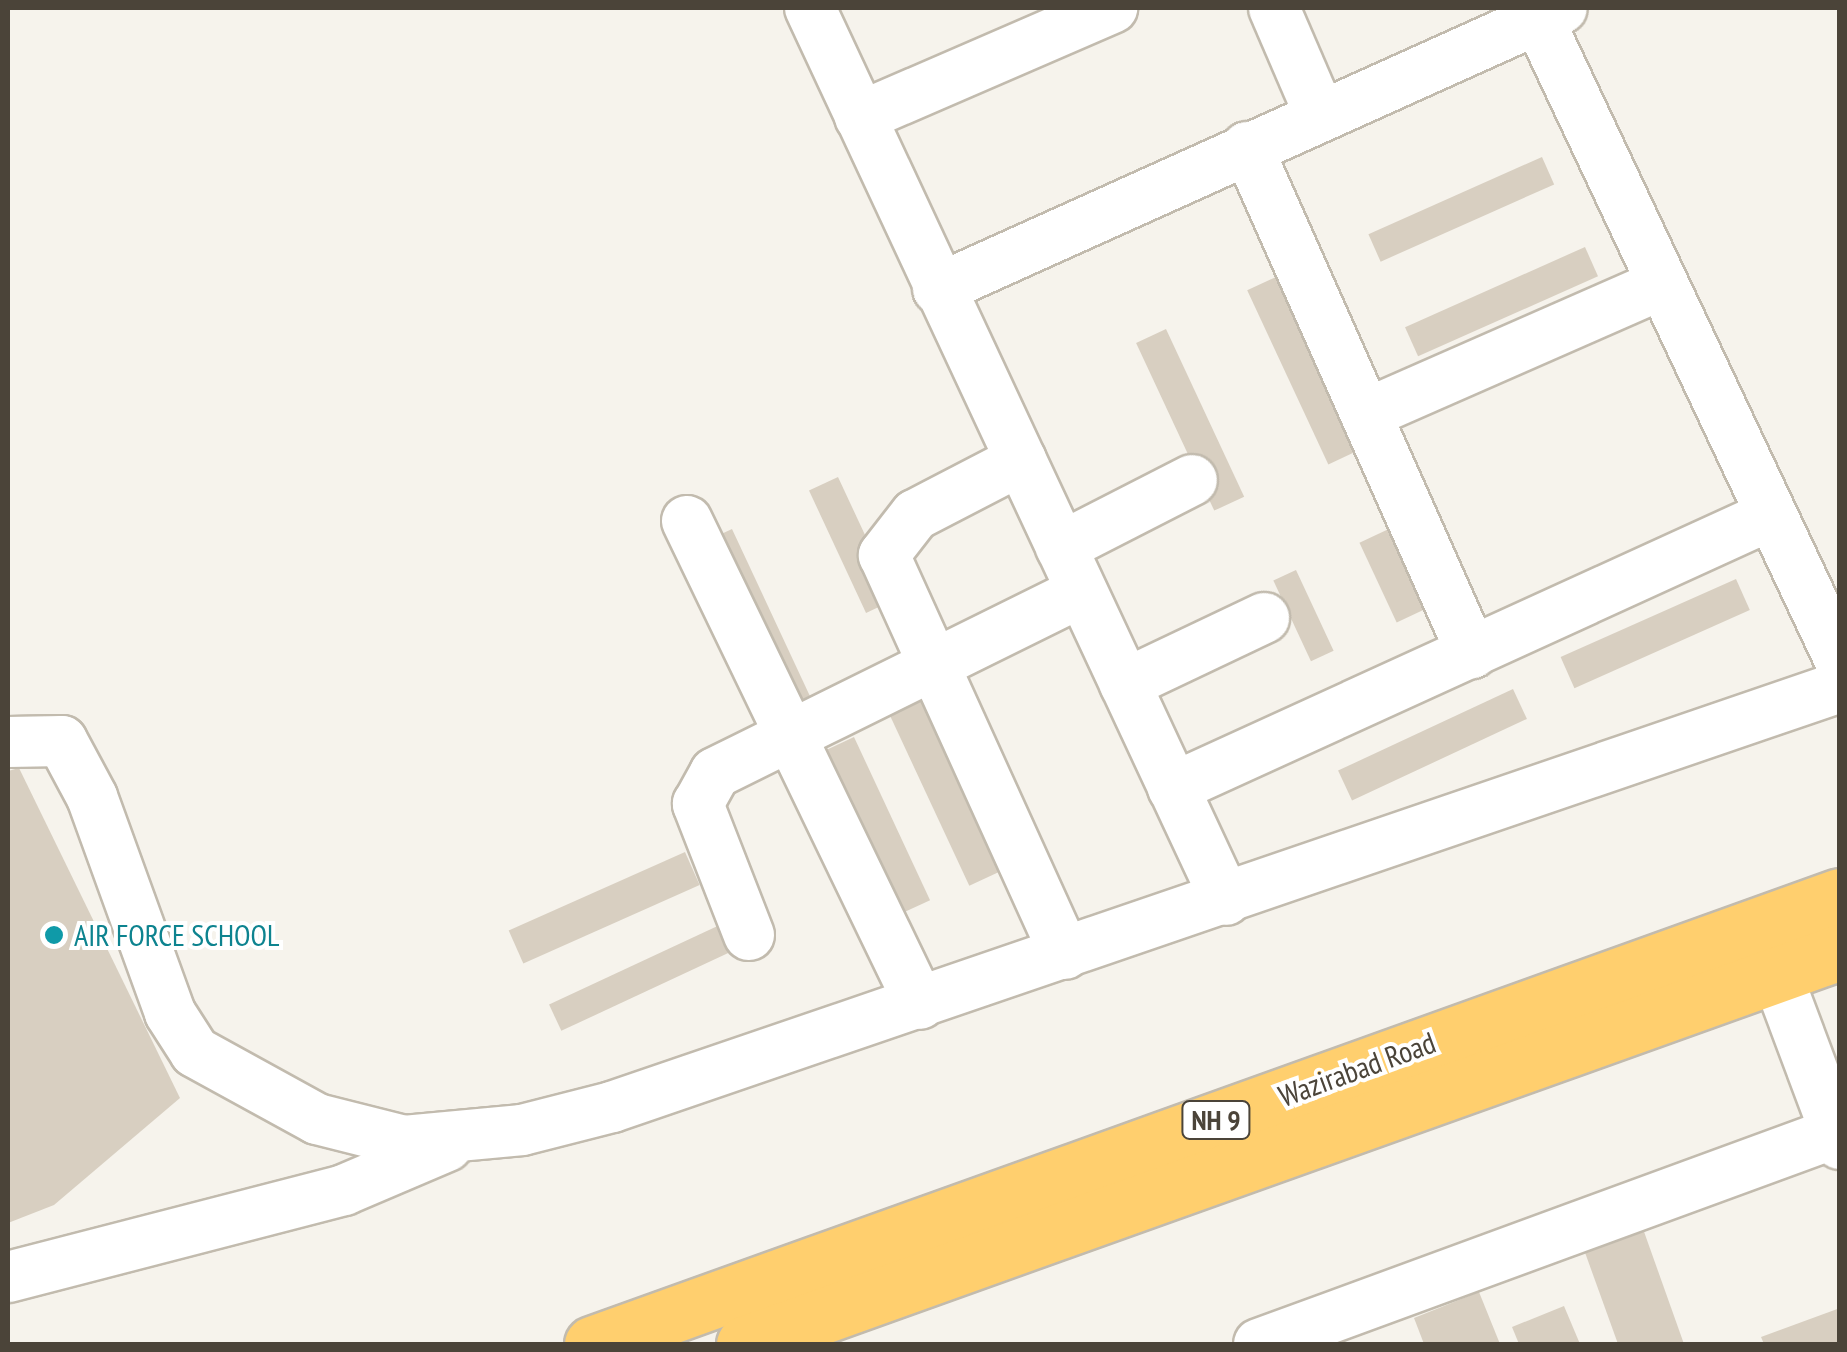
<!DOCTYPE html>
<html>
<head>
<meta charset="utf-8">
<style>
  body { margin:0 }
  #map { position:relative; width:1847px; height:1352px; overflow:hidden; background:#f6f3ec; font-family:"PT Sans Narrow",sans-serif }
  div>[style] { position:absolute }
  .building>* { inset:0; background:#d8cfc1; transform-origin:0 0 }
  .roads { filter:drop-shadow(2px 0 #c2bbae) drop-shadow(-2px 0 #c2bbae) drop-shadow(0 2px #c2bbae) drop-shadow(0 -2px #c2bbae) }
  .minor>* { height:50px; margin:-25px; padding:0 25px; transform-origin:25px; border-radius:25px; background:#fff }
  .highway>* { height:55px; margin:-27.5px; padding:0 27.5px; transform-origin:27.5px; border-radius:27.5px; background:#ffcf6e }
  .dots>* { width:28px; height:28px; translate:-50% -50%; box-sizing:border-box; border:5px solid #fff; border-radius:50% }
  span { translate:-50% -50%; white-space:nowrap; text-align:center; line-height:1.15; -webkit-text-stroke:8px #fff; paint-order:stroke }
  .shield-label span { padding:2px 8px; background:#fff; border:2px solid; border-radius:8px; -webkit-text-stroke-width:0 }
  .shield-label { font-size:28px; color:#4b4439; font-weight:700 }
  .culture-label { font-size:30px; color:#0d838f }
  .left { translate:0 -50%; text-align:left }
  .street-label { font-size:30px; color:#4b4439 }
  .frame { position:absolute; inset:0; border:10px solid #4b4439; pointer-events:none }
</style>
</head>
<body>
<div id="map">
  <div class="building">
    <div style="left:1542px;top:157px;width:30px;height:190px;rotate:66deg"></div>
    <div style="left:1585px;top:247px;width:32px;height:197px;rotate:66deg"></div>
    <div style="left:1278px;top:276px;width:192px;height:34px;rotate:65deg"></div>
    <div style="left:1166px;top:329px;width:185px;height:33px;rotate:65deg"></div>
    <div style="left:838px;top:477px;width:135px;height:32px;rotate:65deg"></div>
    <div style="left:1393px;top:527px;width:88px;height:37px;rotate:65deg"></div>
    <div style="left:732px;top:529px;width:189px;height:38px;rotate:65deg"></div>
    <div style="left:1296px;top:570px;width:89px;height:25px;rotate:65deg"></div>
    <div style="left:1736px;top:579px;width:34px;height:192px;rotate:66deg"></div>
    <div style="left:1513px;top:689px;width:33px;height:193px;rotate:65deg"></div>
    <div style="left:927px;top:698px;width:188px;height:41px;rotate:65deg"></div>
    <div style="left:854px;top:737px;width:180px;height:36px;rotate:65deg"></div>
    <div style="clip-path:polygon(19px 768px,180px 1098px,54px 1205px,8px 1223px,8px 771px)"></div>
    <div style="left:685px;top:852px;width:36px;height:193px;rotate:66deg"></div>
    <div style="left:724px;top:923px;width:29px;height:193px;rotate:65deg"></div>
    <div style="clip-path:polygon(1642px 1226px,1684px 1344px,1618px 1344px,1583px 1247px)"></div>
    <div style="clip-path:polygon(1479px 1292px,1500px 1344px,1424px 1344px,1414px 1318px)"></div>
    <div style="clip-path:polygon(1564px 1306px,1580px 1344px,1519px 1344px,1512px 1327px)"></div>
    <div style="clip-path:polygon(1840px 1308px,1840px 1344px,1764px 1344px,1761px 1337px)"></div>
  </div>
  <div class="roads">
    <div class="minor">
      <div style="left:810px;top:8px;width:984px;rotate:65deg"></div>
      <div style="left:1274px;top:8px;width:116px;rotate:66.7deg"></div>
      <div style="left:1533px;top:8px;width:721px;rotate:64.79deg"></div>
      <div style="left:860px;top:117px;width:275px;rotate:-23.4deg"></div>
      <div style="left:1247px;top:147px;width:554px;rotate:66.03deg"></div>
      <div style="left:938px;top:289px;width:684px;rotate:-24.24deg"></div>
      <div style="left:1366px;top:414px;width:323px;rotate:-23.7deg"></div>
      <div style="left:1021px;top:460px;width:119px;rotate:152.6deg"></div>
      <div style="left:915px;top:515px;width:51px;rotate:127.8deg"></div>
      <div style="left:884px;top:555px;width:438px;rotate:65.6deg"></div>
      <div style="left:687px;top:521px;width:536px;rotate:64.25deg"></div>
      <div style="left:1061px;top:547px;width:147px;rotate:-27.1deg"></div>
      <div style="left:1125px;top:684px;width:154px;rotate:-25.4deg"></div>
      <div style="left:8px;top:742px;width:54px;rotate:-1.1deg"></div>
      <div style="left:62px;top:741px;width:64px;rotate:61.8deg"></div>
      <div style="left:92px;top:797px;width:230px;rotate:70.1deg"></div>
      <div style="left:170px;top:1013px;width:46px;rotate:57.3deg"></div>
      <div style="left:195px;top:1052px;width:139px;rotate:28.8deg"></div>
      <div style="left:317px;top:1119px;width:90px;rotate:14.2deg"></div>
      <div style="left:404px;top:1141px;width:119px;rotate:-5.3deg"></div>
      <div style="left:522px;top:1130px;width:93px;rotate:-14.3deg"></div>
      <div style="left:612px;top:1107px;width:1298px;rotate:-18.88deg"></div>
      <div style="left:1173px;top:788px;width:657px;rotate:-24.54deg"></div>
      <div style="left:749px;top:935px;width:141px;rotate:-111.3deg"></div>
      <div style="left:698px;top:804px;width:35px;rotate:-61deg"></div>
      <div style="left:715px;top:773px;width:409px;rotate:-26.3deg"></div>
      <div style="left:1763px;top:938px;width:220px;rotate:69.5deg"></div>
      <div style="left:8px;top:1277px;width:347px;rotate:-14.5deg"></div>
      <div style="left:344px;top:1190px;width:112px;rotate:-23.1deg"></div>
      <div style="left:1259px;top:1344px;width:619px;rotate:-20.13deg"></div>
    </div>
    <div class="highway">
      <div style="left:592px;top:1344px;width:1326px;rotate:-19.75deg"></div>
      <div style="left:744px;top:1344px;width:1164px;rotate:-19.68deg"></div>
    </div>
  </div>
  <div class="dots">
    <div style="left:54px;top:935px;background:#0f9aa8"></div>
  </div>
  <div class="shield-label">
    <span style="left:1216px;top:1120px">NH 9</span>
  </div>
  <div class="culture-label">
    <span class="left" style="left:74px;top:935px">AIR FORCE SCHOOL</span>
  </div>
  <div class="street-label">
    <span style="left:1357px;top:1069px;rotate:-20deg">Wazirabad Road</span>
  </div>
  <div class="frame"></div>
</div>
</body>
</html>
